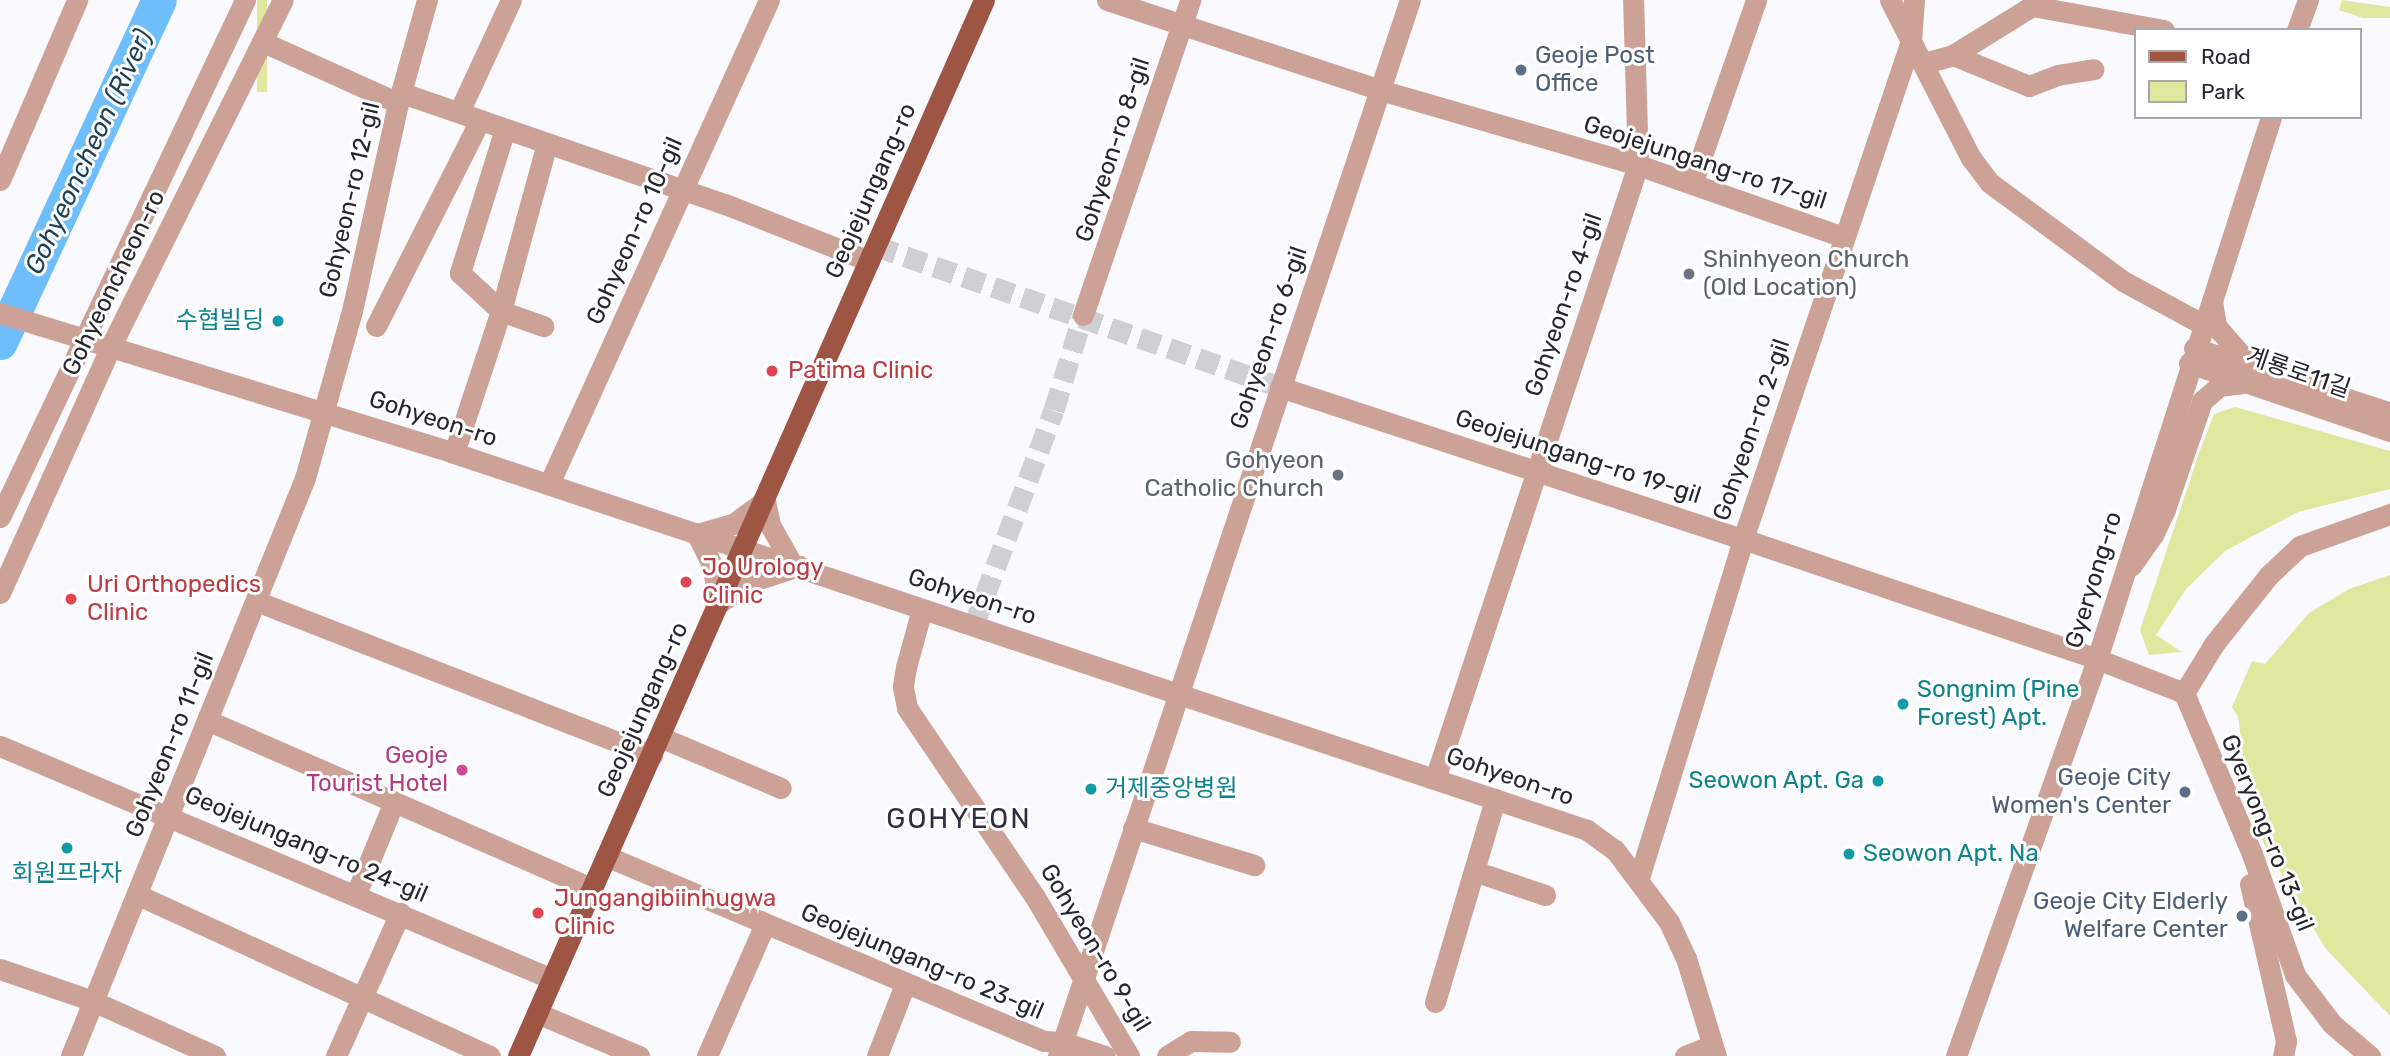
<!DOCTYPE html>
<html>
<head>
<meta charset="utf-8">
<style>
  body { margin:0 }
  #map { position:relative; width:2390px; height:1056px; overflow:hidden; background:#faf9fe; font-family:Rubik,"Noto Sans KR",sans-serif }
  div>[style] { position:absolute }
  .green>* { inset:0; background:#e0e89f; transform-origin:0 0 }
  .river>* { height:35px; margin:-17.5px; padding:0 17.5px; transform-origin:17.5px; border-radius:17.5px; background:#6ebefc }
  .minor-tunnel>* { height:21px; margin-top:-10.5px; transform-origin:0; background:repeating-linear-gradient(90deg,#d0cfd4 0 21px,transparent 0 31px) }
  .minor>* { height:21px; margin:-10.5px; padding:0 10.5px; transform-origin:10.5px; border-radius:10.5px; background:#cca196 }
  .major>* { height:21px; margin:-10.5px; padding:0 10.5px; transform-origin:10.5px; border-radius:10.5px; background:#9e5544 }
  .dots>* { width:19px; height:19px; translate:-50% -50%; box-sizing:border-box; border:4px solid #fff; border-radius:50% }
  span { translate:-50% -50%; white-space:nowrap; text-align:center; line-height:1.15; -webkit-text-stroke:6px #fff; paint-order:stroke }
  .service-label { font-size:24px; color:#4e5e75 }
  .left { translate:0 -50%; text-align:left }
  .right { translate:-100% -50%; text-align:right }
  .street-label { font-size:24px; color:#27262e }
  .worship-label { font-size:24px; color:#5b616d }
  .culture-label { font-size:24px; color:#0d838f }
  .health-label { font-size:24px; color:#be3a42 }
  .hotel-label { font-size:24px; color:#b23c85 }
  .water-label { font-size:26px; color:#1c3e57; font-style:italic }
  .quarter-label { font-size:28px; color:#302d3f; letter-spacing:2px }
  .legend { position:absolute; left:2134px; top:28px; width:228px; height:91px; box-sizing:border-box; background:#fff; border:2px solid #a9a8ab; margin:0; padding:9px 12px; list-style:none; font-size:21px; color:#27262e }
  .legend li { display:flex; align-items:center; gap:14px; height:35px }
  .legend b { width:35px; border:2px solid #a9a8ab }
</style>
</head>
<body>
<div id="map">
  <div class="green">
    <div style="left:257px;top:0;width:10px;height:92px"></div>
    <div style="clip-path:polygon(2342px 0,2390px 7px,2390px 18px,2363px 18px,2339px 10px)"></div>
    <div style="clip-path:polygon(2235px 407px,2390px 451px,2390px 489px,2298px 512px,2225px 551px,2186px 589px,2156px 635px,2182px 652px,2149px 655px,2140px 630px,2199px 453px,2214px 414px)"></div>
    <div style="clip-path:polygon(2390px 575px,2390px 1016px,2325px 948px,2264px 844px,2251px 816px,2238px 717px,2232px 707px,2252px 661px,2265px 664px,2309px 613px,2349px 589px)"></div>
  </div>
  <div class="river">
    <div style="left:0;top:342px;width:377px;rotate:-65.1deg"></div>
  </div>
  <div class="minor-tunnel">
    <div style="left:876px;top:246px;width:428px;rotate:19.2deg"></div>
    <div style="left:974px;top:625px;width:229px;rotate:-69.6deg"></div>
    <div style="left:1054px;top:410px;width:99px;rotate:-73deg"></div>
  </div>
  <div class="minor">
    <div style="left:1107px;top:0;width:287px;rotate:18.2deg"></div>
    <div style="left:1380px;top:90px;width:269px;rotate:16.2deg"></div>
    <div style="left:1638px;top:165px;width:218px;rotate:19.3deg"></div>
    <div style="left:1890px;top:0;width:178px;rotate:62.9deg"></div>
    <div style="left:1971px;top:158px;width:31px;rotate:53deg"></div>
    <div style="left:1990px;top:183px;width:165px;rotate:36.4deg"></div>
    <div style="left:2123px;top:281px;width:90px;rotate:28.6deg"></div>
    <div style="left:2297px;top:30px;width:32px;rotate:-70deg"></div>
    <div style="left:263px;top:42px;width:148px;rotate:24.3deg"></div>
    <div style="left:1953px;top:55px;width:82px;rotate:22.2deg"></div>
    <div style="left:2029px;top:86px;width:30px;rotate:-21deg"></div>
    <div style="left:2057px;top:75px;width:37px;rotate:-9deg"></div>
    <div style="left:1924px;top:63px;width:30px;rotate:-15deg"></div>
    <div style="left:1953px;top:55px;width:93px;rotate:-31.8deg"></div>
    <div style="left:2032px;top:6px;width:134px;rotate:10.3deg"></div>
    <div style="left:402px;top:93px;width:342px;rotate:19deg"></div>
    <div style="left:725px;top:204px;width:155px;rotate:21.6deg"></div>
    <div style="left:459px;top:112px;width:123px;rotate:-65.1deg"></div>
    <div style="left:505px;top:129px;width:151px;rotate:107.4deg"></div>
    <div style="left:460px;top:273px;width:56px;rotate:42.8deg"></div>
    <div style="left:501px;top:311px;width:45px;rotate:19.7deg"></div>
    <div style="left:0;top:180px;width:196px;rotate:-66.8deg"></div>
    <div style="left:1692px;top:184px;width:195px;rotate:-70.8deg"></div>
    <div style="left:2212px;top:301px;width:25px;rotate:81deg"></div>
    <div style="left:2216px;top:326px;width:50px;rotate:49deg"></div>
    <div style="left:0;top:313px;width:475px;rotate:17.1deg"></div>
    <div style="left:454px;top:453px;width:1194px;rotate:18.4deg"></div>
    <div style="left:1587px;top:830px;width:34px;rotate:36deg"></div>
    <div style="left:1615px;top:850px;width:90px;rotate:53.1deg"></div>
    <div style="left:1669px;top:922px;width:40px;rotate:65deg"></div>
    <div style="left:1686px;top:958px;width:102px;rotate:73deg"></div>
    <div style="left:1083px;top:315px;width:333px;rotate:-71.2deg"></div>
    <div style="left:376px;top:326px;width:231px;rotate:-63.2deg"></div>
    <div style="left:2194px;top:348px;width:206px;rotate:18.3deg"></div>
    <div style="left:2189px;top:363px;width:212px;rotate:18.7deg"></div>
    <div style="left:1280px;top:387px;width:487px;rotate:18.2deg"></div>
    <div style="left:1743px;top:539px;width:374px;rotate:18.7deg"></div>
    <div style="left:2097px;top:659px;width:93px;rotate:21.3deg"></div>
    <div style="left:2184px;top:693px;width:175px;rotate:67.1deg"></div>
    <div style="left:2252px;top:854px;width:128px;rotate:70.4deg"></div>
    <div style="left:2295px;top:975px;width:61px;rotate:52.9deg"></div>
    <div style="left:2332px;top:1024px;width:50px;rotate:40.1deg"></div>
    <div style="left:454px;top:453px;width:150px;rotate:-71.7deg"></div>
    <div style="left:501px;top:311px;width:174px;rotate:-74.7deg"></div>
    <div style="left:549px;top:484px;width:532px;rotate:-65.56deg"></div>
    <div style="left:765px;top:501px;width:25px;rotate:78deg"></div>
    <div style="left:770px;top:525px;width:45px;rotate:60.6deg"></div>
    <div style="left:0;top:517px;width:572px;rotate:-64.64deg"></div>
    <div style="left:2131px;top:566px;width:38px;rotate:-55deg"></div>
    <div style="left:2153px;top:535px;width:29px;rotate:-65deg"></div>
    <div style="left:2165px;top:509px;width:114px;rotate:-71.1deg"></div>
    <div style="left:2202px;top:401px;width:23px;rotate:-41deg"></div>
    <div style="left:2219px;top:386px;width:26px;rotate:-7deg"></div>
    <div style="left:0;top:593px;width:271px;rotate:-65.8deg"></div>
    <div style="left:111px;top:346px;width:386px;rotate:-63.6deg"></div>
    <div style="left:256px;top:601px;width:425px;rotate:21.3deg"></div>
    <div style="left:719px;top:603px;width:39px;rotate:-100deg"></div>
    <div style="left:712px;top:565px;width:34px;rotate:-116deg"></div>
    <div style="left:697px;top:534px;width:37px;rotate:-16deg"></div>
    <div style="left:733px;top:524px;width:39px;rotate:-36deg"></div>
    <div style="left:719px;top:603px;width:37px;rotate:-34deg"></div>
    <div style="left:750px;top:582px;width:52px;rotate:-18.1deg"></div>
    <div style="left:922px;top:609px;width:60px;rotate:105.4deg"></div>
    <div style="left:906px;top:667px;width:20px;rotate:99deg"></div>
    <div style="left:903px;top:687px;width:21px;rotate:79deg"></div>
    <div style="left:907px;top:708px;width:228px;rotate:55.9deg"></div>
    <div style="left:1035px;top:897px;width:185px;rotate:59.4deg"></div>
    <div style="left:2184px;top:693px;width:57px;rotate:-58.5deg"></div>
    <div style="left:2214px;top:644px;width:87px;rotate:-51.5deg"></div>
    <div style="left:2268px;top:576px;width:44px;rotate:-43.2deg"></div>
    <div style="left:2300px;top:546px;width:96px;rotate:-19.6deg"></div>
    <div style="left:209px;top:721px;width:418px;rotate:23.6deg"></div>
    <div style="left:660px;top:737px;width:131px;rotate:22.9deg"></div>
    <div style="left:0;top:746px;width:599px;rotate:22.88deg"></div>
    <div style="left:1435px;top:779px;width:647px;rotate:-71.71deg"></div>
    <div style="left:1638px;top:165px;width:165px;rotate:-91.7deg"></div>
    <div style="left:1133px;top:828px;width:127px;rotate:17deg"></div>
    <div style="left:606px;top:856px;width:475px;rotate:22.9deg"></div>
    <div style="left:1044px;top:1041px;width:19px;rotate:3deg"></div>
    <div style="left:1063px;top:1042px;width:44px;rotate:18.4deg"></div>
    <div style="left:1474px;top:871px;width:75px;rotate:18.7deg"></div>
    <div style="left:1639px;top:878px;width:355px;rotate:-72.9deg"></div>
    <div style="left:1743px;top:539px;width:526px;rotate:-71.36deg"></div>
    <div style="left:1911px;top:41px;width:41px;rotate:-85.8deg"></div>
    <div style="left:2250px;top:884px;width:161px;rotate:77.1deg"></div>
    <div style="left:2286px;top:1041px;width:15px;rotate:101deg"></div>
    <div style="left:356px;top:894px;width:100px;rotate:-67.6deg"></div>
    <div style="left:138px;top:895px;width:387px;rotate:24.6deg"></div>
    <div style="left:0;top:969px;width:98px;rotate:19deg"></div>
    <div style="left:93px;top:1001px;width:134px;rotate:24.3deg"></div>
    <div style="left:1435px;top:1002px;width:212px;rotate:-73.5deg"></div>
    <div style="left:537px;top:1013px;width:111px;rotate:22.9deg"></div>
    <div style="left:71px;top:1056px;width:624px;rotate:-67.96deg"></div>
    <div style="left:305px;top:478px;width:173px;rotate:-74.3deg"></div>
    <div style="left:352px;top:311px;width:213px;rotate:-77.5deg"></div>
    <div style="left:398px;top:103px;width:107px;rotate:-74.3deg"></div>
    <div style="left:336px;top:1056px;width:157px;rotate:-65.9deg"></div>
    <div style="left:707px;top:1056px;width:144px;rotate:-66.3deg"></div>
    <div style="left:877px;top:1056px;width:77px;rotate:-68.7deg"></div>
    <div style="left:1058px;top:1056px;width:1113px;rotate:-71.57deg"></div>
    <div style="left:1167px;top:1056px;width:28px;rotate:-32deg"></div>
    <div style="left:1191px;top:1041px;width:39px;rotate:1deg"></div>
    <div style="left:1685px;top:1056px;width:29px;rotate:-22deg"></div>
    <div style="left:1956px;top:1056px;width:421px;rotate:-70.4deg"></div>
    <div style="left:2097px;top:659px;width:569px;rotate:-72.2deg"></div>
  </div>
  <div class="major">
    <div style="left:518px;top:1056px;width:1154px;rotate:-66.19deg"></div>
  </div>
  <div class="dots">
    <div style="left:1521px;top:70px;background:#5c6f8a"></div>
    <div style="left:1689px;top:274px;background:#6b7280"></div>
    <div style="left:278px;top:321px;background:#0f9aa8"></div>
    <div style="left:772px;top:371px;background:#e0444e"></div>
    <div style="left:1338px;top:475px;background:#6b7280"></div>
    <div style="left:686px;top:582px;background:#e0444e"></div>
    <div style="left:71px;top:599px;background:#e0444e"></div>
    <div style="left:1903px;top:704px;background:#0f9aa8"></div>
    <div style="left:462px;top:770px;background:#d1479c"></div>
    <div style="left:1878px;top:781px;background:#0f9aa8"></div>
    <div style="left:1091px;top:789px;background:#0f9aa8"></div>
    <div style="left:2185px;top:792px;background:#5c6f8a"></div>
    <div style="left:67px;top:848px;background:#0f9aa8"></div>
    <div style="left:1849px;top:854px;background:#0f9aa8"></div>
    <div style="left:538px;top:913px;background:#e0444e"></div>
    <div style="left:2242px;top:916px;background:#5c6f8a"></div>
  </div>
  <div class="service-label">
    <span class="left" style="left:1535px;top:70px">Geoje Post<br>Office</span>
    <span class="right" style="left:2171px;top:792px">Geoje City<br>Women's Center</span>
    <span class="right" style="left:2228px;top:916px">Geoje City Elderly<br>Welfare Center</span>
  </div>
  <div class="street-label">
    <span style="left:1113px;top:150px;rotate:-72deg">Gohyeon-ro 8-gil</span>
    <span style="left:1705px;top:163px;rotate:18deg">Geojejungang-ro 17-gil</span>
    <span style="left:871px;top:191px;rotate:-66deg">Geojejungang-ro</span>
    <span style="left:350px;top:200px;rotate:-77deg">Gohyeon-ro 12-gil</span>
    <span style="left:635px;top:231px;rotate:-66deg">Gohyeon-ro 10-gil</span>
    <span style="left:114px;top:283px;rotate:-64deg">Gohyeoncheon-ro</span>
    <span style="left:1564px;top:305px;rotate:-71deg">Gohyeon-ro 4-gil</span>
    <span style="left:1269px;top:338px;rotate:-71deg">Gohyeon-ro 6-gil</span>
    <span style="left:2298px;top:373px;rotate:19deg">계룡로11길</span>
    <span style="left:433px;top:419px;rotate:18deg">Gohyeon-ro</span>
    <span style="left:1752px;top:430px;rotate:-71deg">Gohyeon-ro 2-gil</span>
    <span style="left:1578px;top:457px;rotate:18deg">Geojejungang-ro 19-gil</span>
    <span style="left:2094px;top:580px;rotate:-73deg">Gyeryong-ro</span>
    <span style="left:972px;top:597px;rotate:18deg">Gohyeon-ro</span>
    <span style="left:643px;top:710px;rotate:-66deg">Geojejungang-ro</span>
    <span style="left:170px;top:745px;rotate:-68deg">Gohyeon-ro 11-gil</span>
    <span style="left:1510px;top:777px;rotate:19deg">Gohyeon-ro</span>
    <span style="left:2267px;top:833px;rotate:68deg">Gyeryong-ro 13-gil</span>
    <span style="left:306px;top:845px;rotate:23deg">Geojejungang-ro 24-gil</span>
    <span style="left:1095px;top:948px;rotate:59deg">Gohyeon-ro 9-gil</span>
    <span style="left:922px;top:962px;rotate:23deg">Geojejungang-ro 23-gil</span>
  </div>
  <div class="worship-label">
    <span class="left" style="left:1703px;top:274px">Shinhyeon Church<br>(Old Location)</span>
    <span class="right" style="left:1324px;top:475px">Gohyeon<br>Catholic Church</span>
  </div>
  <div class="culture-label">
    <span class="right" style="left:264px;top:321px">수협빌딩</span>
    <span class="left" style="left:1917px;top:704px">Songnim (Pine<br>Forest) Apt.</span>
    <span class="right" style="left:1864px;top:781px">Seowon Apt. Ga</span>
    <span class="left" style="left:1105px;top:789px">거제중앙병원</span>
    <span class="left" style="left:1863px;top:854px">Seowon Apt. Na</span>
    <span style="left:67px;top:874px">회원프라자</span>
  </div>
  <div class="health-label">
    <span class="left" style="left:788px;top:371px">Patima Clinic</span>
    <span class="left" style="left:702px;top:582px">Jo Urology<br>Clinic</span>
    <span class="left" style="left:87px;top:599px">Uri Orthopedics<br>Clinic</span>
    <span class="left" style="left:554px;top:913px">Jungangibiinhugwa<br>Clinic</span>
  </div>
  <div class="hotel-label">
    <span class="right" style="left:448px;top:770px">Geoje<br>Tourist Hotel</span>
  </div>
  <div class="water-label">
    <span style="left:89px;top:152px;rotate:-65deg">Gohyeoncheon (River)</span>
  </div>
  <div class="quarter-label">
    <span style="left:959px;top:819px">GOHYEON</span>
  </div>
  <ul class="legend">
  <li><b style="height:9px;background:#9e5544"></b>Road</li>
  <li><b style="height:19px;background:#e0e89f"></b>Park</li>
  </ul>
</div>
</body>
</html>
